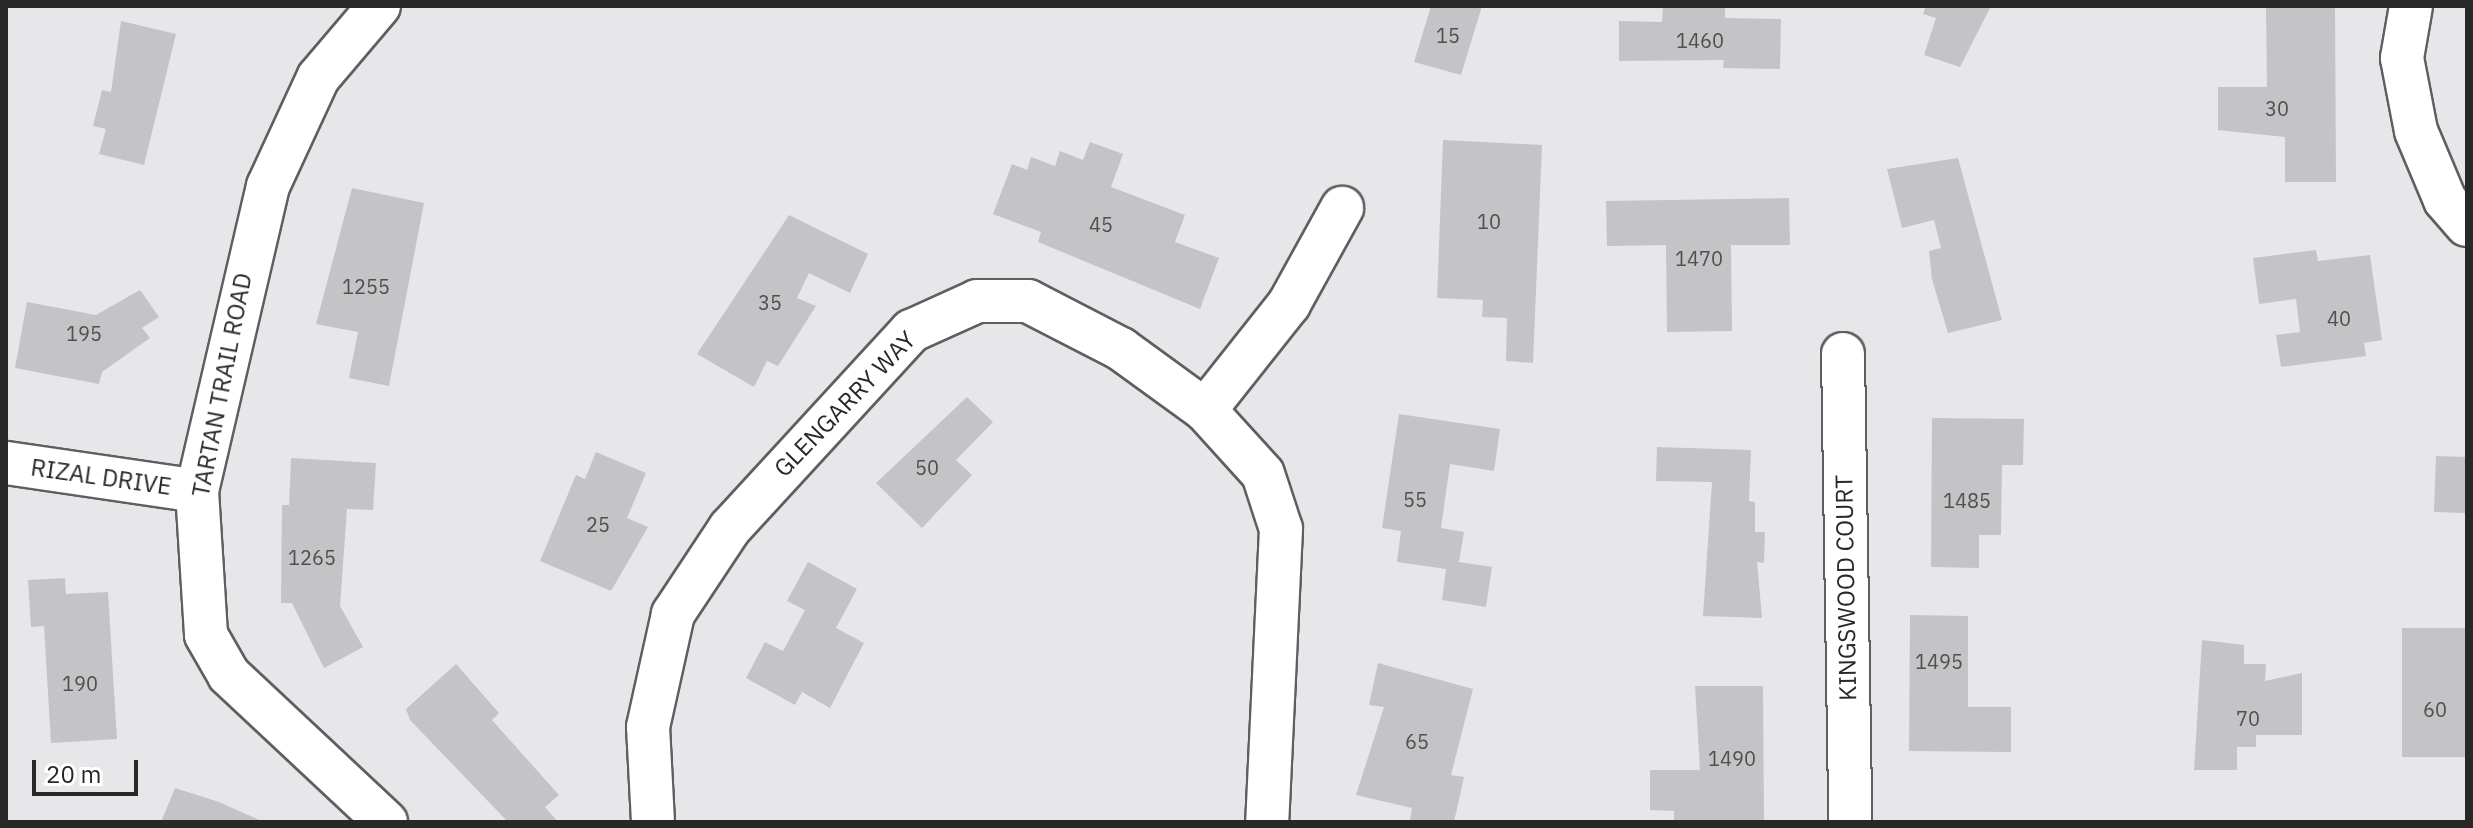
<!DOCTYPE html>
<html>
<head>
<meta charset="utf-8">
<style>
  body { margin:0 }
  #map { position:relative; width:2473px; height:828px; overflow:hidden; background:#e7e7ea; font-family:"IBM Plex Sans",sans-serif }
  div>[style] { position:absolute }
  .building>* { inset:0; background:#c4c4c7; transform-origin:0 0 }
  .roads { filter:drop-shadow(2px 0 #5f5e61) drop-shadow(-2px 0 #5f5e61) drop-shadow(0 2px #5f5e61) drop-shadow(0 -2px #5f5e61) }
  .street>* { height:42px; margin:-21px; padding:0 21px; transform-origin:21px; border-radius:21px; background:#fff }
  span { translate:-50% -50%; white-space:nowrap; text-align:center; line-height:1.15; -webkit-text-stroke:6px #fff; paint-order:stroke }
  .number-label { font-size:20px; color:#4f4f50 }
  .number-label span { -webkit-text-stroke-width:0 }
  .street-label { font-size:24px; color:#282829 }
  .frame { position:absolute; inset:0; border:8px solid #282829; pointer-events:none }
  .scale { position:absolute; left:32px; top:760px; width:106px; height:36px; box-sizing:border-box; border:4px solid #282829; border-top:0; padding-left:10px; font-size:24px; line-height:28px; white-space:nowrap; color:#282829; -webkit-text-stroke:6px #fff; paint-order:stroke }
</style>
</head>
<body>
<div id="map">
  <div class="building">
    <div style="clip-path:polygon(1431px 6px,1482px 6px,1461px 75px,1414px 62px)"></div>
    <div style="clip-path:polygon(1663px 6px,1725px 6px,1725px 18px,1781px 19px,1780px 69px,1723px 68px,1724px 60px,1619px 61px,1619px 21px,1662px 22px)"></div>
    <div style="clip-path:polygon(1926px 6px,1991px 6px,1960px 67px,1924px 55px,1936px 18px,1923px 14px)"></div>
    <div style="clip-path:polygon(2266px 6px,2335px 6px,2336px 182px,2285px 182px,2285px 137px,2218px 130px,2218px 87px,2267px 87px)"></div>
    <div style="clip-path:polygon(121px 21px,176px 34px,144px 165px,99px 154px,106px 129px,93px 126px,102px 90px,111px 92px)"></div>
    <div style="clip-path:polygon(1443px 140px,1542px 145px,1533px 363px,1506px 361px,1507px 318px,1482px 317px,1483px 300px,1437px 298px)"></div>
    <div style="clip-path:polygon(1090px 142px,1123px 154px,1111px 187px,1185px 215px,1175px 242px,1219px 258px,1200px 309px,1038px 242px,1041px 232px,993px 214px,1012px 164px,1027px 170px,1031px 157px,1055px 166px,1060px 151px,1083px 160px)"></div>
    <div style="clip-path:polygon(1958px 158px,2002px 320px,1948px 333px,1932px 279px,1929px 251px,1941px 248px,1934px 220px,1902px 228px,1887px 169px)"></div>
    <div style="clip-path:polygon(352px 188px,424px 203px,389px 386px,349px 378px,358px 332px,316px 324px)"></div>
    <div style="clip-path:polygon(1789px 198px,1790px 245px,1731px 245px,1732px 331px,1667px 332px,1666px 245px,1607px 246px,1606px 201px)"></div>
    <div style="clip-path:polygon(789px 215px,868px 254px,850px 293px,809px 273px,797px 298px,816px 306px,778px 366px,767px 361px,754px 387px,697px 354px)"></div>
    <div style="clip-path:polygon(2316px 250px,2318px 261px,2370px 255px,2382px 340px,2364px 343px,2366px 356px,2281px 367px,2276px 335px,2300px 332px,2296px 299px,2259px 304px,2253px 258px)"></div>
    <div style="clip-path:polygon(140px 290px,159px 317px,142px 328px,150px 338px,102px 372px,99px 384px,15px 368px,27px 302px,96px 315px)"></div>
    <div style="clip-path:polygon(967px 397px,993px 422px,956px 460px,972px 475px,922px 528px,876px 483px)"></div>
    <div style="clip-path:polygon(1399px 414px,1500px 429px,1494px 471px,1450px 464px,1441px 528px,1464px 532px,1459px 562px,1492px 567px,1486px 607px,1442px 600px,1446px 569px,1397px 562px,1401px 531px,1382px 528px)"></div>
    <div style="clip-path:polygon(1932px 418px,2024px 419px,2023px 465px,2002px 465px,2001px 535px,1979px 535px,1979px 568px,1931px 567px)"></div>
    <div style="clip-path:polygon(1657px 447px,1751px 450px,1749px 501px,1755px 502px,1755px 532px,1765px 532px,1764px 563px,1757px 562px,1762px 618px,1703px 616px,1712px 482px,1656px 481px)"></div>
    <div style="clip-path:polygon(596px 452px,646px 473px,627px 518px,648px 527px,611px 591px,540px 561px,576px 475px,585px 479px)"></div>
    <div style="left:2436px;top:456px;width:31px;height:56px;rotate:2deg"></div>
    <div style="clip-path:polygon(291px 458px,376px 463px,373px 510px,347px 509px,340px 606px,363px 647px,324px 668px,292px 603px,281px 603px,282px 505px,289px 505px)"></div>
    <div style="clip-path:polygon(808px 562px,857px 589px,836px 628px,864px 643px,830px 708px,802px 692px,795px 705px,746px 678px,765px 642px,783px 651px,805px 610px,787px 601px)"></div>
    <div style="clip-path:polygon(65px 578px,66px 594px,108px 592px,117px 739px,51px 743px,44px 626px,31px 627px,28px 580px)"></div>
    <div style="clip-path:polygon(1910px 615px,1968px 616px,1968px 707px,2011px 707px,2011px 752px,1909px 751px)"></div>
    <div style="left:2465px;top:628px;width:129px;height:63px;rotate:90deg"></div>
    <div style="clip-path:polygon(2202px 640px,2244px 645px,2244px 664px,2266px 664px,2265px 681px,2302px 673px,2302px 735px,2256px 735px,2256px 747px,2237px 747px,2237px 770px,2194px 770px)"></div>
    <div style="clip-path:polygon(1378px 663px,1473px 689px,1451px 775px,1464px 777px,1454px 822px,1410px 820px,1412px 808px,1356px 795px,1384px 707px,1369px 705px)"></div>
    <div style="clip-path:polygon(456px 664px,499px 713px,492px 720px,559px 795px,545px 807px,558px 822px,508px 822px,410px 720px,406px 709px)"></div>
    <div style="clip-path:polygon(1695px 686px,1763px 686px,1764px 822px,1674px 822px,1674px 811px,1650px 810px,1650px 770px,1700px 770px)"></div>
    <div style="clip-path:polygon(175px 788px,219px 802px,264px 822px,161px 822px)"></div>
  </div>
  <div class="roads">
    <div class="street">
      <div style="left:379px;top:6px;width:94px;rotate:130.3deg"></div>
      <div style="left:318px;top:78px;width:119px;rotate:114.8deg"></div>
      <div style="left:268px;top:186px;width:313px;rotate:103.1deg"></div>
      <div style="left:197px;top:491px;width:144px;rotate:86.4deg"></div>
      <div style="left:206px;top:635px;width:46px;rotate:60.1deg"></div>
      <div style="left:229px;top:675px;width:215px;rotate:43.1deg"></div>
      <div style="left:2411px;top:6px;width:53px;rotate:99.8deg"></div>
      <div style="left:2402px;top:58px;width:74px;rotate:79.1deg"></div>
      <div style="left:2416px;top:131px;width:75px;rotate:67.2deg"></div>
      <div style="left:2445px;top:200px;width:33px;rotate:49deg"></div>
      <div style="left:1843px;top:354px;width:468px;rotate:89.1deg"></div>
      <div style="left:1205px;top:410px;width:135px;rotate:-51.6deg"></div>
      <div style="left:1289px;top:304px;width:110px;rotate:-61.1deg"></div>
      <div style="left:6px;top:463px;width:193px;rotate:8.3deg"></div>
      <div style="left:653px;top:822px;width:95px;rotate:-93deg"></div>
      <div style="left:648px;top:727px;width:116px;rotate:-77.5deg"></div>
      <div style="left:673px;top:614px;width:103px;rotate:-56.5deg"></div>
      <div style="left:730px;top:528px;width:268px;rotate:-47.4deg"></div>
      <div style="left:911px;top:331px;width:72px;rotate:-24.4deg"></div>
      <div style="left:977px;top:301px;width:51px"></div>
      <div style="left:1028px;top:301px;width:105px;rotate:27.3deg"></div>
      <div style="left:1121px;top:349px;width:104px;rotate:36deg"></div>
      <div style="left:1205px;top:410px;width:86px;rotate:47.8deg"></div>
      <div style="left:1263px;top:474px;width:58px;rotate:71.9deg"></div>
      <div style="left:1281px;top:529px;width:293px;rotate:92.7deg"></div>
    </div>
  </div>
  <div class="number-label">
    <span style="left:1448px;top:35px">15</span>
    <span style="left:1700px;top:40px">1460</span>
    <span style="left:2277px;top:108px">30</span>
    <span style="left:1489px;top:221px">10</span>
    <span style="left:1101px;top:224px">45</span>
    <span style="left:1699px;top:258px">1470</span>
    <span style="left:366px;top:286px">1255</span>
    <span style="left:770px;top:302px">35</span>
    <span style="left:2339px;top:318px">40</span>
    <span style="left:84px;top:333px">195</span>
    <span style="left:927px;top:467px">50</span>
    <span style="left:1415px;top:499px">55</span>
    <span style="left:1967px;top:500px">1485</span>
    <span style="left:598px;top:524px">25</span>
    <span style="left:312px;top:557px">1265</span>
    <span style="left:1939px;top:661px">1495</span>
    <span style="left:80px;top:683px">190</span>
    <span style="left:2435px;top:709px">60</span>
    <span style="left:2248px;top:718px">70</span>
    <span style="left:1417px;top:741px">65</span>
    <span style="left:1732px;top:758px">1490</span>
  </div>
  <div class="street-label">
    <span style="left:222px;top:385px;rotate:-79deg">TARTAN TRAIL ROAD</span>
    <span style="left:845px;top:404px;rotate:-46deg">GLENGARRY WAY</span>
    <span style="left:101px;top:477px;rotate:8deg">RIZAL DRIVE</span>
    <span style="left:1846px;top:588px;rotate:-91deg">KINGSWOOD COURT</span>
  </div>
  <div class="frame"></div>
  <div class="scale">20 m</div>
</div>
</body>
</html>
